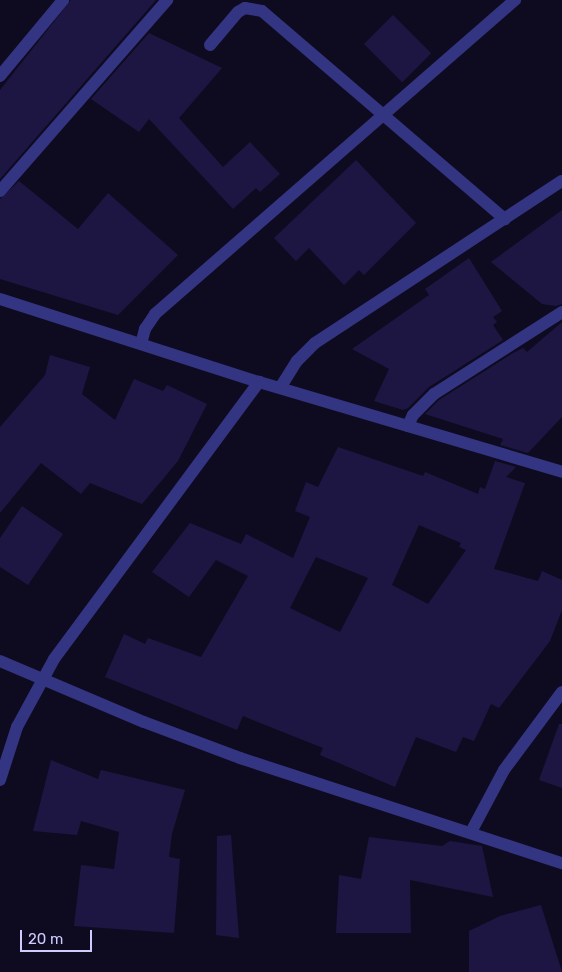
<!DOCTYPE html>
<html>
<head>
<meta charset="utf-8">
<style>
  body { margin:0 }
  #map { position:relative; width:562px; height:972px; overflow:hidden; background:#0e0b20; font-family:Rubik,sans-serif }
  div>[style] { position:absolute }
  .building>* { inset:0; background:#1d1642; transform-origin:0 0 }
  .street>* { height:12px; margin:-6px; padding:0 6px; transform-origin:6px; border-radius:6px; background:#333582 }
  span { translate:-50% -50%; white-space:nowrap; text-align:center; line-height:1.15; -webkit-text-stroke:5px #0e0b20; paint-order:stroke }
  .scale { position:absolute; left:20px; top:930px; width:72px; height:22px; box-sizing:border-box; border:2px solid #cecbff; border-top:0; padding-left:6px; font-size:15px; line-height:18px; white-space:nowrap; color:#cecbff; -webkit-text-stroke:4px #0e0b20; paint-order:stroke }
</style>
</head>
<body>
<div id="map">
  <div class="building">
    <div style="clip-path:polygon(71px 0,156px 0,0 179px,0 90px)"></div>
    <div style="left:393px;top:15px;width:54px;height:41px;rotate:45deg"></div>
    <div style="clip-path:polygon(149px 33px,222px 68px,179px 118px,223px 167px,250px 142px,280px 174px,260px 192px,256px 188px,233px 209px,149px 119px,139px 132px,91px 99px)"></div>
    <div style="clip-path:polygon(356px 160px,416px 223px,364px 275px,359px 270px,344px 285px,309px 248px,296px 261px,274px 238px)"></div>
    <div style="clip-path:polygon(19px 181px,78px 229px,108px 193px,178px 255px,118px 315px,0 279px,0 199px)"></div>
    <div style="clip-path:polygon(562px 210px,562px 304px,556px 306px,542px 304px,491px 262px)"></div>
    <div style="clip-path:polygon(469px 258px,502px 311px,493px 317px,497px 322px,493px 325px,503px 340px,429px 387px,408px 408px,403px 410px,374px 401px,389px 369px,352px 349px,429px 295px,425px 289px)"></div>
    <div style="clip-path:polygon(562px 322px,562px 417px,528px 453px,500px 445px,503px 439px,425px 414px,439px 400px,513px 353px,523px 348px,527px 352px)"></div>
    <div style="clip-path:polygon(50px 355px,90px 367px,82px 394px,115px 420px,134px 379px,163px 391px,167px 385px,207px 404px,178px 461px,142px 504px,90px 483px,81px 494px,41px 463px,0 513px,0 427px,45px 375px)"></div>
    <div style="clip-path:polygon(evenodd,338px 447px,423px 476px,425px 472px,478px 494px,480px 487px,485px 489px,495px 461px,516px 467px,506px 477px,525px 483px,494px 569px,538px 581px,542px 571px,562px 580px,562px 610px,550px 641px,499px 708px,491px 704px,474px 741px,463px 737px,456px 752px,416px 737px,395px 787px,320px 755px,323px 748px,243px 716px,237px 730px,105px 677px,124px 634px,145px 644px,148px 638px,201px 657px,248px 576px,216px 560px,189px 597px,152px 572px,190px 523px,241px 544px,246px 534px,293px 558px,310px 517px,295px 511px,306px 482px,318px 487px,338px 447px,419px 525px,461px 543px,459px 547px,466px 550px,428px 604px,392px 585px,419px 525px,338px 447px,316px 557px,368px 578px,340px 632px,290px 608px,316px 557px)"></div>
    <div style="clip-path:polygon(22px 506px,63px 534px,28px 585px,0 567px,0 538px)"></div>
    <div style="clip-path:polygon(559px 724px,562px 724px,562px 788px,539px 780px)"></div>
    <div style="clip-path:polygon(51px 760px,98px 779px,101px 770px,185px 790px,172px 834px,169px 857px,180px 859px,174px 933px,74px 926px,81px 865px,114px 869px,119px 832px,81px 821px,77px 835px,33px 831px)"></div>
    <div style="clip-path:polygon(231px 835px,239px 938px,216px 935px,217px 836px)"></div>
    <div style="clip-path:polygon(369px 837px,442px 846px,450px 841px,482px 846px,493px 897px,410px 880px,411px 933px,336px 933px,339px 875px,361px 879px)"></div>
    <div style="clip-path:polygon(541px 905px,562px 972px,469px 972px,469px 931px,500px 916px)"></div>
  </div>
  <div class="street">
    <div style="left:210px;top:45px;width:43px;rotate:-49.7deg"></div>
    <div style="left:238px;top:12px;width:8px;rotate:-30deg"></div>
    <div style="left:245px;top:8px;width:17px;rotate:10deg"></div>
    <div style="left:262px;top:11px;width:320px;rotate:40.6deg"></div>
    <div style="left:0;top:76px;width:99px;rotate:-50.3deg"></div>
    <div style="left:0;top:191px;width:254px;rotate:-48.8deg"></div>
    <div style="left:0;top:299px;width:272px;rotate:17.8deg"></div>
    <div style="left:259px;top:382px;width:316px;rotate:16.5deg"></div>
    <div style="left:141px;top:344px;width:16px;rotate:-75deg"></div>
    <div style="left:145px;top:329px;width:18px;rotate:-56deg"></div>
    <div style="left:155px;top:314px;width:478px;rotate:-41.1deg"></div>
    <div style="left:280px;top:388px;width:32px;rotate:-58deg"></div>
    <div style="left:297px;top:361px;width:25px;rotate:-45deg"></div>
    <div style="left:315px;top:343px;width:295px;rotate:-33.3deg"></div>
    <div style="left:408px;top:426px;width:12px;rotate:-66deg"></div>
    <div style="left:413px;top:415px;width:30px;rotate:-45deg"></div>
    <div style="left:434px;top:394px;width:152px;rotate:-32.6deg"></div>
    <div style="left:0;top:661px;width:156px;rotate:23deg"></div>
    <div style="left:144px;top:722px;width:103px;rotate:20.6deg"></div>
    <div style="left:240px;top:758px;width:339px;rotate:18.1deg"></div>
    <div style="left:0;top:780px;width:56px;rotate:-72.2deg"></div>
    <div style="left:17px;top:727px;width:77px;rotate:-61.4deg"></div>
    <div style="left:54px;top:659px;width:345px;rotate:-53.5deg"></div>
    <div style="left:471px;top:832px;width:70px;rotate:-62deg"></div>
    <div style="left:504px;top:770px;width:97px;rotate:-53.4deg"></div>
  </div>
  <div class="scale">20 m</div>
</div>
</body>
</html>
